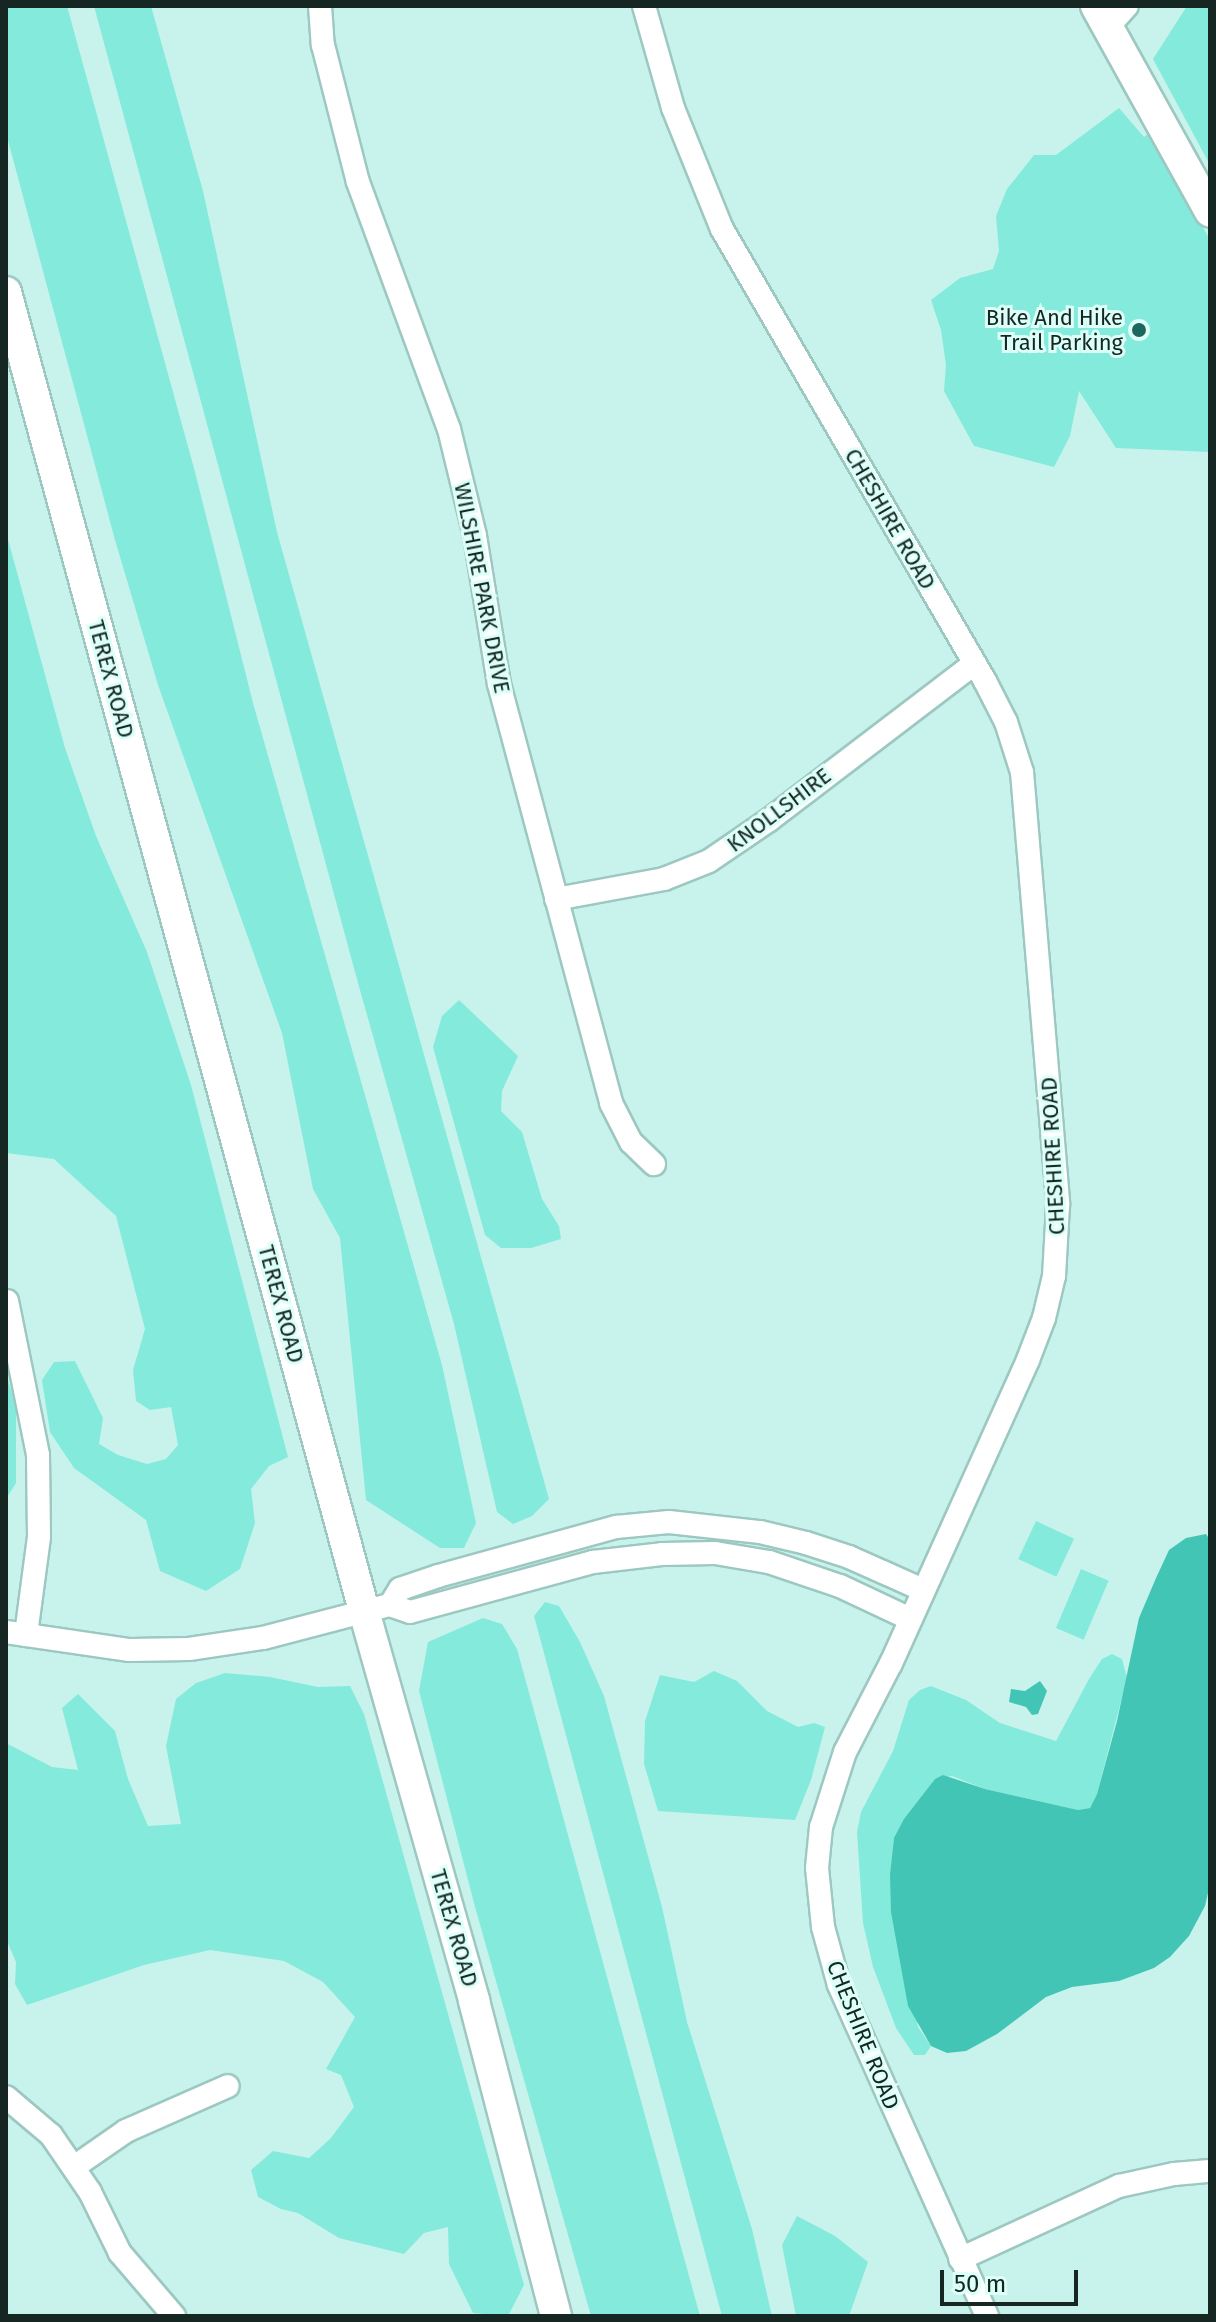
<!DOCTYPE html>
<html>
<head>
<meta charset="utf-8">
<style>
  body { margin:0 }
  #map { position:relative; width:1216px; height:2322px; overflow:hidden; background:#c8f3ec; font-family:"Fira Sans",sans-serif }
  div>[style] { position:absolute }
  .green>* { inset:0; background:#84eadb; transform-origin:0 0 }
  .water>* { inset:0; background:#43c5b5 }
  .roads { filter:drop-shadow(2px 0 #9dc8c1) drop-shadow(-2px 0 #9dc8c1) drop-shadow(0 2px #9dc8c1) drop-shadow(0 -2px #9dc8c1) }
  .street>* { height:22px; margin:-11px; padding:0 11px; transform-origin:11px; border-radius:11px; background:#fff }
  .secondary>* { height:30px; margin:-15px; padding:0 15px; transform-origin:15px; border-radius:15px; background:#fff }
  .dots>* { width:22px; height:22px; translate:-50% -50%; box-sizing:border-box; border:4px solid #dcfff8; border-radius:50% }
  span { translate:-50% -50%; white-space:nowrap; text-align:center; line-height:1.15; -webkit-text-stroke:6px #dcfff8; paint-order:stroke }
  .poi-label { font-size:22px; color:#152623 }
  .right { translate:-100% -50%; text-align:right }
  .street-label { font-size:22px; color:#152623 }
  .frame { position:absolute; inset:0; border:8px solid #152623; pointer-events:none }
  .scale { position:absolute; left:940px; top:2270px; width:138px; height:36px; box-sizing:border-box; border:4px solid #152623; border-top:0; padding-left:10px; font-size:24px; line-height:28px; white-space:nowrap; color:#152623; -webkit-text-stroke:6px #dcfff8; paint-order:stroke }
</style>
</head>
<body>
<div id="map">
  <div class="green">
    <div style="clip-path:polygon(6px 6px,67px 6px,195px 472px,253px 703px,442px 1365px,476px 1523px,464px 1548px,440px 1548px,366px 1500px,340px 1238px,313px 1189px,282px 1033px,158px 685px,115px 540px,6px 133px)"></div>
    <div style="clip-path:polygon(94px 6px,151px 6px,203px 191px,277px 532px,549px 1499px,532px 1516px,513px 1524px,497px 1512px,454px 1324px,358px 983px)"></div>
    <div style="clip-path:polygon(1187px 6px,1210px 6px,1210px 165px,1153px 59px)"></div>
    <div style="clip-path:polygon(1119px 108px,1144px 137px,1149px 133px,1210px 240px,1210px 452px,1116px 448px,1079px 391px,1070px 436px,1054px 467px,974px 446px,944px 391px,946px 365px,941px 330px,931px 300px,960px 278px,993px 269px,999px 251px,996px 216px,1007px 189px,1034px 155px,1056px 155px)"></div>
    <div style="clip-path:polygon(6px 532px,65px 748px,96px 836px,147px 952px,191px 1085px,288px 1457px,269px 1466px,251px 1489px,255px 1523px,240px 1569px,206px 1591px,160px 1571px,146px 1520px,74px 1468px,50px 1432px,42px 1380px,54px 1362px,75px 1361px,103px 1418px,99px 1444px,118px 1455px,147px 1464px,166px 1459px,178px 1445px,171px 1407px,150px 1410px,136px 1401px,133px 1370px,145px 1329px,116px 1216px,54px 1159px,6px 1153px)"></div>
    <div style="clip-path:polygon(459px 1000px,518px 1056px,502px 1091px,501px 1111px,522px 1132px,542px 1199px,559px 1226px,561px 1239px,531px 1248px,501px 1248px,485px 1235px,433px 1047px,442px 1016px)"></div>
    <div style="clip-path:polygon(6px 1373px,16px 1408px,16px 1483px,6px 1499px)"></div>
    <div style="left:1036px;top:1521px;width:42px;height:42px;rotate:25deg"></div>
    <div style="left:1081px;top:1569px;width:30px;height:64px;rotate:23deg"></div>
    <div style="clip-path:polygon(545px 1602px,559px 1606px,580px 1642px,604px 1696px,662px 1907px,687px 2022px,752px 2229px,772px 2316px,722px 2316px,534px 1616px)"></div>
    <div style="clip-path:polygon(483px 1618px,502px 1624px,517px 1649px,700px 2316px,591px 2316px,475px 1907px,419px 1691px,428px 1642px)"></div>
    <div style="clip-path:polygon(1112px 1654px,1122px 1659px,1127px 1678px,1097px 1794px,1090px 1808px,1078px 1810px,985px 1789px,952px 1776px,935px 1779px,894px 1839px,890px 1874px,918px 2027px,931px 2046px,925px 2055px,914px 2055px,896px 2028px,873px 1967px,863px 1923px,857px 1832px,861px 1812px,893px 1751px,909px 1700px,920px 1690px,931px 1686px,966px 1700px,1000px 1723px,1056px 1741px,1089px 1679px,1102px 1659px)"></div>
    <div style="clip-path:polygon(714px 1671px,737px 1681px,767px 1711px,798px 1727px,814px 1723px,825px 1727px,811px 1780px,795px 1820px,658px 1811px,644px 1764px,645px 1721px,660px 1675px,694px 1682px)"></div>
    <div style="clip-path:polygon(225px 1673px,270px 1677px,318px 1687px,350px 1686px,364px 1714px,524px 2285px,508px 2316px,473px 2313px,449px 2264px,448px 2227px,424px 2233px,404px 2254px,339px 2238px,298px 2213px,281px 2209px,258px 2197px,251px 2170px,273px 2151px,309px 2158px,330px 2139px,354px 2107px,341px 2075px,326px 2069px,355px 2017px,323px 1982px,284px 1961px,210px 1950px,144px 1965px,27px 2005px,15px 1984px,16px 1962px,6px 1939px,6px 1743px,52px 1767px,78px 1770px,62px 1708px,78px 1694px,115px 1731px,128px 1779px,148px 1826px,181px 1824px,166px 1746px,176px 1699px,196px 1683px)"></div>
    <div style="clip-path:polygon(797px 2216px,835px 2236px,868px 2262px,849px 2316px,796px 2316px,782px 2245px)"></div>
  </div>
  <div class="water">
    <div style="clip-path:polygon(1206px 1534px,1210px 1540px,1210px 1884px,1205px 1906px,1189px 1936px,1170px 1957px,1154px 1968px,1119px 1981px,1072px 1987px,1046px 1997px,997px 2034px,966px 2051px,947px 2053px,931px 2046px,908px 2006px,891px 1912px,890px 1874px,894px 1838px,904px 1819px,935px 1779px,943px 1775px,985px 1789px,1078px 1810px,1090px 1808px,1097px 1794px,1117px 1721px,1139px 1618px,1156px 1578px,1169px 1550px,1186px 1538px)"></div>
    <div style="clip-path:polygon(1040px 1681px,1047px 1691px,1038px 1714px,1032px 1715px,1026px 1707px,1009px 1702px,1011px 1689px,1025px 1691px)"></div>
  </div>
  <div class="roads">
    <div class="street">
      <div style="left:320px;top:6px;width:39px;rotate:86deg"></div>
      <div style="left:323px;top:45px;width:141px;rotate:75.7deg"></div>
      <div style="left:358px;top:182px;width:263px;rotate:69.8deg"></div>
      <div style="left:449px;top:429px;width:110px;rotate:76.3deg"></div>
      <div style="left:475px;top:536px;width:150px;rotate:80.8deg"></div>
      <div style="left:499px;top:684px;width:434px;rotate:75deg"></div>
      <div style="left:611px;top:1103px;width:44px;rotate:62.9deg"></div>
      <div style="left:631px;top:1142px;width:32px;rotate:44deg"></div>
      <div style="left:644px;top:6px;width:106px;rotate:74.1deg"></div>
      <div style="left:673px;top:108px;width:131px;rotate:68deg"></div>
      <div style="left:722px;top:229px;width:523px;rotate:59.81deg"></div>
      <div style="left:985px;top:681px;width:46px;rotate:62.9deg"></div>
      <div style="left:1006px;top:722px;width:52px;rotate:72.3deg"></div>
      <div style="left:1022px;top:772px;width:434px;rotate:85.2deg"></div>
      <div style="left:1058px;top:1205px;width:71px;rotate:93.2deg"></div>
      <div style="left:1054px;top:1276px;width:43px;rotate:103.4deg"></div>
      <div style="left:1044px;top:1318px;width:45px;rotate:110.9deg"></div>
      <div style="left:1028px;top:1360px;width:333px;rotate:114.3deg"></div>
      <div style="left:891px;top:1663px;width:100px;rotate:117.3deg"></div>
      <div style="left:845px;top:1752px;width:79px;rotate:107.7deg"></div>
      <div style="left:821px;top:1827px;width:41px;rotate:95.6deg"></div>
      <div style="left:817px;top:1868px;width:59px;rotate:84.2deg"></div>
      <div style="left:823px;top:1927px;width:60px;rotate:74.6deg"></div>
      <div style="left:839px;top:1985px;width:363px;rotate:65.9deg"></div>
      <div style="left:1108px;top:27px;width:28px;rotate:-48deg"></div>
      <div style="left:556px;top:899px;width:110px;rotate:-10.5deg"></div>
      <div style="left:664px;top:879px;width:48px;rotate:-21.8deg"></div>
      <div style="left:709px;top:861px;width:73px;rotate:-34.3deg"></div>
      <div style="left:769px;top:820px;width:258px;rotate:-37.3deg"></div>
      <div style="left:7px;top:1301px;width:157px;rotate:78.6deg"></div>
      <div style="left:38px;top:1455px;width:82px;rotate:89.3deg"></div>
      <div style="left:39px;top:1537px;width:99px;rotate:97.6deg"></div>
      <div style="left:390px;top:1605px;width:19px;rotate:-58deg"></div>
      <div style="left:400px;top:1589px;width:40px;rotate:-18.9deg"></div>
      <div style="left:438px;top:1576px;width:185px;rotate:-15.4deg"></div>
      <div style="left:616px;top:1527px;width:53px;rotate:-5.4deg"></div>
      <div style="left:669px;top:1522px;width:92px;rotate:6.3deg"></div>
      <div style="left:760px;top:1532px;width:47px;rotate:13.4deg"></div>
      <div style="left:806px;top:1543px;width:45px;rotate:18deg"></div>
      <div style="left:849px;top:1557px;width:81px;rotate:24deg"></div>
      <div style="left:6px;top:1632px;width:125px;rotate:8.3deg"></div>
      <div style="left:130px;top:1650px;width:59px;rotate:-1deg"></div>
      <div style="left:189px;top:1649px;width:75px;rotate:-8.5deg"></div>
      <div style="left:263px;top:1638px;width:131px;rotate:-14.6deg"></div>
      <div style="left:390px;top:1605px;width:21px;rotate:19deg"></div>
      <div style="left:410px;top:1612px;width:190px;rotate:-15.3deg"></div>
      <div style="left:593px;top:1562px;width:69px;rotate:-6.6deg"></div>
      <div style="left:662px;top:1554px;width:53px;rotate:-1.1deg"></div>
      <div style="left:715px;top:1553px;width:55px;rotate:9.5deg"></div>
      <div style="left:769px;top:1562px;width:75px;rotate:18.7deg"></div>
      <div style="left:840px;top:1586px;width:77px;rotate:25.2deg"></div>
      <div style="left:6px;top:2097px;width:59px;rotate:40.2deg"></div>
      <div style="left:51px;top:2135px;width:69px;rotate:55.6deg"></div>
      <div style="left:90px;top:2192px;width:68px;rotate:63.8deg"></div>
      <div style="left:120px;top:2253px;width:83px;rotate:49.4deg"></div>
      <div style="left:74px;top:2167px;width:63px;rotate:-34.7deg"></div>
      <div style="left:126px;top:2131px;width:111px;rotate:-23.8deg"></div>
      <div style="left:960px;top:2259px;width:175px;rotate:-24.7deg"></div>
      <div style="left:1119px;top:2186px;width:56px;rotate:-12.3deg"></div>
      <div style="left:1174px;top:2174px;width:36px;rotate:-5deg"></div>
    </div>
    <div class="secondary">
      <div style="left:1096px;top:6px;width:235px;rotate:61deg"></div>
      <div style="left:6px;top:292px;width:1367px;rotate:74.81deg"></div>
      <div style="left:364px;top:1611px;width:405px;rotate:74.2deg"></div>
      <div style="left:474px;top:2001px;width:325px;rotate:75.4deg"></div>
    </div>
  </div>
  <div class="dots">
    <div style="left:1139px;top:330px;background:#1e675e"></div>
  </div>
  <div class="poi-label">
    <span class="right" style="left:1123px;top:330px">Bike And Hike<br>Trail Parking</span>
  </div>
  <div class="street-label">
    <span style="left:890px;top:519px;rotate:60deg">CHESHIRE ROAD</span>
    <span style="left:482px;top:588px;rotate:79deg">WILSHIRE PARK DRIVE</span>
    <span style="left:111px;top:679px;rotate:75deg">TEREX ROAD</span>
    <span style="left:779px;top:810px;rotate:-37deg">KNOLLSHIRE</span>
    <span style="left:1053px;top:1156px;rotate:-93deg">CHESHIRE ROAD</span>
    <span style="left:281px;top:1304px;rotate:75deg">TEREX ROAD</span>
    <span style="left:454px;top:1928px;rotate:74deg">TEREX ROAD</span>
    <span style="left:863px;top:2035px;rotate:68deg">CHESHIRE ROAD</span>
  </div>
  <div class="frame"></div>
  <div class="scale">50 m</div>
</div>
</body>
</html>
